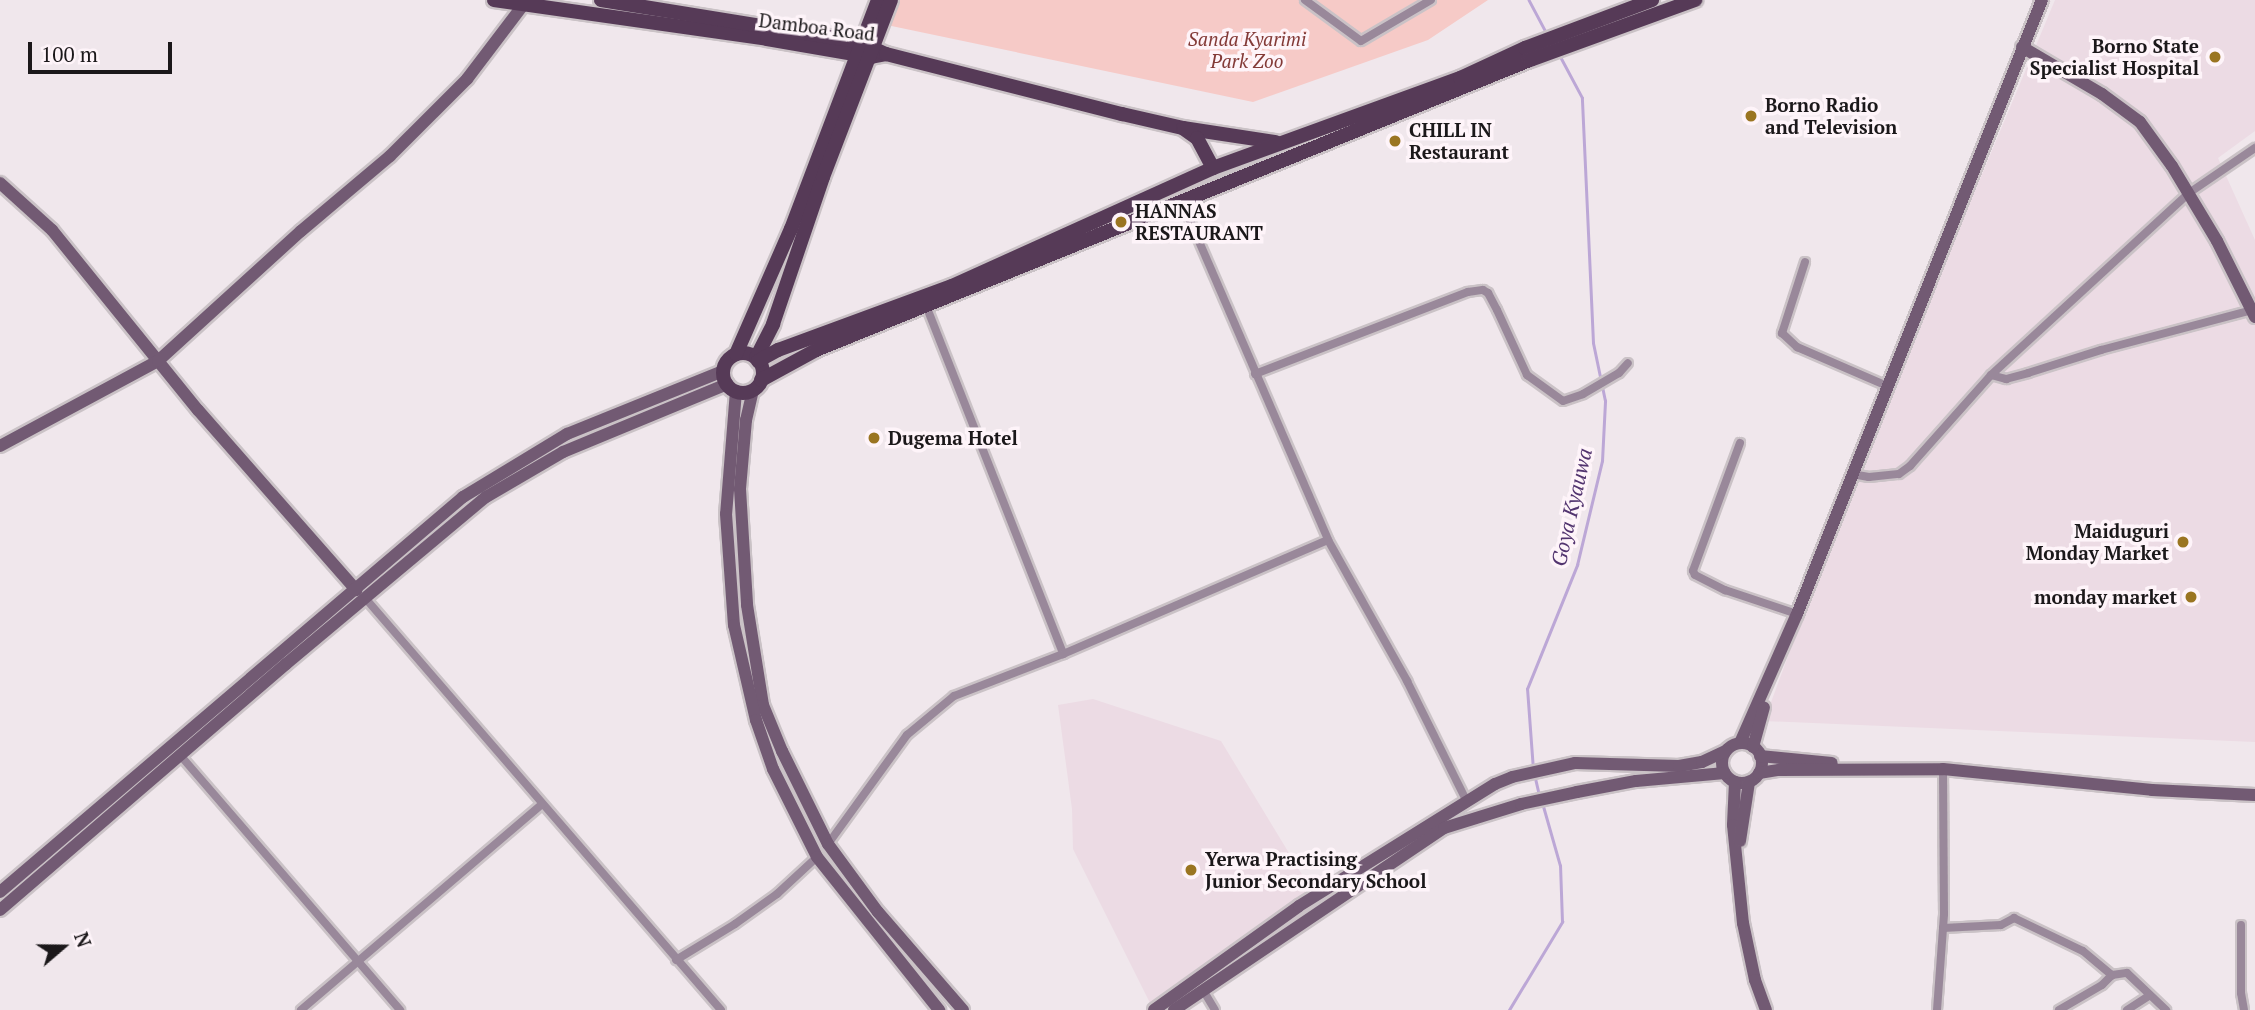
<!DOCTYPE html>
<html>
<head>
<meta charset="utf-8">
<style>
  body { margin:0 }
  #map { position:relative; width:2255px; height:1010px; overflow:hidden; background:#f0e7ec; font-family:"PT Serif",serif }
  div>[style] { position:absolute }
  .built>* { inset:0; background:#ecdbe4 }
  .green>* { inset:0; background:#f6cac7 }
  .stream>* { height:2.5px; margin:-1.25px; padding:0 1.25px; transform-origin:1.25px; border-radius:1.25px; background:#bca7d6 }
  .roads { filter:drop-shadow(2px 0 #cac2c6) drop-shadow(-2px 0 #cac2c6) drop-shadow(0 2px #cac2c6) drop-shadow(0 -2px #cac2c6) }
  .street>* { height:8px; margin:-4px; padding:0 4px; transform-origin:4px; border-radius:4px; background:#99889a }
  .secondary>* { height:12px; margin:-6px; padding:0 6px; transform-origin:6px; border-radius:6px; background:#725a73 }
  .secondary>.ring { margin:-6px; padding:0; box-sizing:content-box; background:none; border:12px solid #725a73; border-radius:50% }
  .primary>* { height:14px; margin:-7px; padding:0 7px; transform-origin:7px; border-radius:7px; background:#563a57 }
  .primary>.ring { margin:-7px; padding:0; box-sizing:content-box; background:none; border:14px solid #563a57; border-radius:50% }
  .dots>* { width:19px; height:19px; translate:-50% -50%; box-sizing:border-box; border:4px solid #fef4f9; border-radius:50% }
  span { translate:-50% -50%; white-space:nowrap; text-align:center; line-height:1.15; -webkit-text-stroke:7px #fef4f9; paint-order:stroke }
  .street-label { font-size:19px; color:#1b181a }
  .park-label { font-size:19px; color:#833a37; font-style:italic }
  .poi-label { font-size:19px; color:#1b181a; font-weight:700 }
  .right { translate:-100% -50%; text-align:right }
  .left { translate:0 -50%; text-align:left }
  .water-label { font-size:21px; color:#52346f; font-style:italic }
  .north { position:absolute; left:28px; top:912px; width:70px; height:70px; -webkit-text-stroke:5px #fef4f9; paint-order:stroke; rotate:70deg; font-size:19px; font-weight:700; line-height:28px; text-align:center; color:#1b181a }
  .north::after { content:''; display:block; margin:auto; width:24px; height:32px; background:#1b181a; clip-path:polygon(50% 0,100% 100%,50% 72%,0 100%) }
  .scale { position:absolute; left:28px; top:42px; width:144px; height:32px; box-sizing:border-box; border:4px solid #1b181a; border-top:0; padding-left:9px; font-size:21px; line-height:24px; white-space:nowrap; color:#1b181a; -webkit-text-stroke:5px #fef4f9; paint-order:stroke }
</style>
</head>
<body>
<div id="map">
  <div class="built">
    <div style="clip-path:polygon(2055px 0,2255px 0,2255px 131px,2218px 158px,2255px 240px,2255px 742px,1764px 721px,1851px 487px)"></div>
    <div style="clip-path:polygon(1093px 699px,1221px 741px,1312px 891px,1151px 1005px,1073px 849px,1072px 809px,1058px 705px)"></div>
  </div>
  <div class="green">
    <div style="clip-path:polygon(892px 0,1488px 0,1428px 40px,1253px 102px,882px 24px)"></div>
  </div>
  <div class="stream">
    <div style="left:1529px;top:0;width:38px;rotate:62deg"></div>
    <div style="left:1533px;top:770px;width:81px;rotate:-94.2deg"></div>
    <div style="left:1527px;top:689px;width:134px;rotate:-68deg"></div>
    <div style="left:1577px;top:565px;width:107px;rotate:-76.5deg"></div>
    <div style="left:1602px;top:461px;width:60px;rotate:-87.1deg"></div>
    <div style="left:1605px;top:401px;width:59px;rotate:-101.7deg"></div>
    <div style="left:1593px;top:343px;width:245px;rotate:-92.6deg"></div>
    <div style="left:1582px;top:98px;width:49px;rotate:-118.1deg"></div>
    <div style="left:1535px;top:776px;width:22px;rotate:77deg"></div>
    <div style="left:1509px;top:1010px;width:103px;rotate:-58.9deg"></div>
    <div style="left:1562px;top:922px;width:56px;rotate:-92deg"></div>
    <div style="left:1560px;top:866px;width:66px;rotate:-105.9deg"></div>
  </div>
  <div class="roads">
    <div class="street">
      <div style="left:1305px;top:0;width:69px;rotate:36.2deg"></div>
      <div style="left:1361px;top:41px;width:81px;rotate:-30.4deg"></div>
      <div style="left:1182px;top:202px;width:368px;rotate:66.6deg"></div>
      <div style="left:1328px;top:540px;width:162px;rotate:60.7deg"></div>
      <div style="left:1407px;top:681px;width:133px;rotate:63.6deg"></div>
      <div style="left:1805px;top:262px;width:75px;rotate:107.9deg"></div>
      <div style="left:1782px;top:333px;width:21px;rotate:43deg"></div>
      <div style="left:1797px;top:347px;width:98px;rotate:23.4deg"></div>
      <div style="left:927px;top:308px;width:372px;rotate:68.5deg"></div>
      <div style="left:1255px;top:374px;width:228px;rotate:-21.1deg"></div>
      <div style="left:1468px;top:292px;width:15px;rotate:-8deg"></div>
      <div style="left:1483px;top:290px;width:6px;rotate:31deg"></div>
      <div style="left:1488px;top:293px;width:19px;rotate:62deg"></div>
      <div style="left:1497px;top:310px;width:72px;rotate:65.2deg"></div>
      <div style="left:1527px;top:375px;width:44px;rotate:35.8deg"></div>
      <div style="left:1563px;top:401px;width:21px;rotate:-19deg"></div>
      <div style="left:1583px;top:394px;width:42px;rotate:-30.3deg"></div>
      <div style="left:1619px;top:373px;width:13px;rotate:-48deg"></div>
      <div style="left:1991px;top:375px;width:16px;rotate:15deg"></div>
      <div style="left:2006px;top:379px;width:23px;rotate:-15deg"></div>
      <div style="left:2028px;top:373px;width:77px;rotate:-17.5deg"></div>
      <div style="left:2101px;top:350px;width:156px;rotate:-14.8deg"></div>
      <div style="left:1740px;top:443px;width:136px;rotate:110.2deg"></div>
      <div style="left:1693px;top:571px;width:4px;rotate:63deg"></div>
      <div style="left:1695px;top:575px;width:34px;rotate:27deg"></div>
      <div style="left:1725px;top:590px;width:76px;rotate:18.4deg"></div>
      <div style="left:1852px;top:474px;width:17px;rotate:10deg"></div>
      <div style="left:1869px;top:477px;width:30px;rotate:-6deg"></div>
      <div style="left:1899px;top:474px;width:14px;rotate:-36deg"></div>
      <div style="left:1910px;top:466px;width:122px;rotate:-48.3deg"></div>
      <div style="left:1991px;top:375px;width:269px;rotate:-42.6deg"></div>
      <div style="left:2189px;top:193px;width:80px;rotate:-34.3deg"></div>
      <div style="left:366px;top:599px;width:543px;rotate:49.18deg"></div>
      <div style="left:180px;top:755px;width:337px;rotate:49.2deg"></div>
      <div style="left:828px;top:844px;width:135px;rotate:-54.1deg"></div>
      <div style="left:907px;top:735px;width:61px;rotate:-39.7deg"></div>
      <div style="left:954px;top:696px;width:117px;rotate:-21.1deg"></div>
      <div style="left:1063px;top:654px;width:288px;rotate:-23.3deg"></div>
      <div style="left:2241px;top:925px;width:68px;rotate:90deg"></div>
      <div style="left:2241px;top:993px;width:17px;rotate:80deg"></div>
      <div style="left:1943px;top:928px;width:58px;rotate:-3deg"></div>
      <div style="left:2001px;top:925px;width:15px;rotate:-28deg"></div>
      <div style="left:2014px;top:918px;width:76px;rotate:25.6deg"></div>
      <div style="left:2083px;top:951px;width:38px;rotate:40deg"></div>
      <div style="left:676px;top:960px;width:69px;rotate:-31.4deg"></div>
      <div style="left:735px;top:924px;width:52px;rotate:-35.5deg"></div>
      <div style="left:777px;top:894px;width:54px;rotate:-42.8deg"></div>
      <div style="left:1203px;top:990px;width:23px;rotate:59deg"></div>
      <div style="left:301px;top:1010px;width:316px;rotate:-40.5deg"></div>
      <div style="left:1937px;top:1010px;width:96px;rotate:-85.8deg"></div>
      <div style="left:1944px;top:914px;width:145px;rotate:-90.4deg"></div>
      <div style="left:2059px;top:1010px;width:50px;rotate:-30.2deg"></div>
      <div style="left:2102px;top:985px;width:14px;rotate:-45deg"></div>
      <div style="left:2112px;top:975px;width:15px;rotate:-8deg"></div>
      <div style="left:2127px;top:973px;width:54px;rotate:43.5deg"></div>
      <div style="left:2127px;top:1010px;width:27px;rotate:-33deg"></div>
    </div>
    <div class="secondary">
      <div style="left:2022px;top:47px;width:93px;rotate:30.4deg"></div>
      <div style="left:2102px;top:94px;width:47px;rotate:36.4deg"></div>
      <div style="left:2140px;top:122px;width:54px;rotate:54deg"></div>
      <div style="left:2172px;top:166px;width:87px;rotate:59deg"></div>
      <div style="left:2217px;top:241px;width:85px;rotate:63.4deg"></div>
      <div style="left:0;top:183px;width:70px;rotate:42.1deg"></div>
      <div style="left:52px;top:230px;width:232px;rotate:51deg"></div>
      <div style="left:198px;top:410px;width:240px;rotate:48.7deg"></div>
      <div style="left:753px;top:390px;width:31px;rotate:103deg"></div>
      <div style="left:746px;top:420px;width:69px;rotate:95deg"></div>
      <div style="left:740px;top:489px;width:116px;rotate:86.5deg"></div>
      <div style="left:747px;top:605px;width:101px;rotate:80.9deg"></div>
      <div style="left:763px;top:705px;width:50px;rotate:67.6deg"></div>
      <div style="left:782px;top:751px;width:104px;rotate:63.7deg"></div>
      <div style="left:828px;top:844px;width:84px;rotate:53.7deg"></div>
      <div style="left:878px;top:912px;width:130px;rotate:49.1deg"></div>
      <div style="left:736px;top:391px;width:123px;rotate:94.6deg"></div>
      <div style="left:726px;top:514px;width:111px;rotate:85.9deg"></div>
      <div style="left:734px;top:625px;width:98px;rotate:77deg"></div>
      <div style="left:756px;top:720px;width:52px;rotate:70.9deg"></div>
      <div style="left:773px;top:769px;width:98px;rotate:63.4deg"></div>
      <div style="left:817px;top:857px;width:196px;rotate:51.4deg"></div>
      <div style="left:0;top:446px;width:179px;rotate:-28.3deg"></div>
      <div style="left:158px;top:361px;width:193px;rotate:-42.3deg"></div>
      <div style="left:301px;top:231px;width:116px;rotate:-40.1deg"></div>
      <div style="left:390px;top:156px;width:109px;rotate:-45deg"></div>
      <div style="left:467px;top:79px;width:99px;rotate:-52.8deg"></div>
      <div style="left:1740px;top:743px;width:141px;rotate:-66.2deg"></div>
      <div style="left:1797px;top:614px;width:661px;rotate:-68.25deg"></div>
      <div class="ring" style="left:1722px;top:743px;width:28px;height:28px"></div>
      <div style="left:1753px;top:747px;width:41px;rotate:-74.6deg"></div>
      <div style="left:1760px;top:756px;width:72px;rotate:5.6deg"></div>
      <div style="left:1759px;top:773px;width:20px;rotate:-9deg"></div>
      <div style="left:1779px;top:770px;width:164px;rotate:-0.3deg"></div>
      <div style="left:1943px;top:769px;width:210px;rotate:5.7deg"></div>
      <div style="left:2152px;top:790px;width:103px;rotate:2.8deg"></div>
      <div style="left:1735px;top:782px;width:43px;rotate:92.7deg"></div>
      <div style="left:1733px;top:825px;width:99px;rotate:84.2deg"></div>
      <div style="left:1743px;top:923px;width:58px;rotate:78.1deg"></div>
      <div style="left:1755px;top:980px;width:32px;rotate:70deg"></div>
      <div style="left:1740px;top:841px;width:60px;rotate:-81.3deg"></div>
      <div style="left:0;top:892px;width:609px;rotate:-40.47deg"></div>
      <div style="left:463px;top:497px;width:122px;rotate:-31.2deg"></div>
      <div style="left:567px;top:434px;width:168px;rotate:-22deg"></div>
      <div style="left:0;top:910px;width:377px;rotate:-40.7deg"></div>
      <div style="left:286px;top:664px;width:261px;rotate:-39.9deg"></div>
      <div style="left:486px;top:497px;width:89px;rotate:-30.3deg"></div>
      <div style="left:563px;top:452px;width:178px;rotate:-22.5deg"></div>
      <div style="left:1154px;top:1010px;width:178px;rotate:-35.6deg"></div>
      <div style="left:1299px;top:906px;width:231px;rotate:-31.9deg"></div>
      <div style="left:1495px;top:784px;width:18px;rotate:-22deg"></div>
      <div style="left:1512px;top:777px;width:65px;rotate:-12.5deg"></div>
      <div style="left:1575px;top:763px;width:104px;rotate:1.7deg"></div>
      <div style="left:1679px;top:766px;width:23px;rotate:-10deg"></div>
      <div style="left:1702px;top:762px;width:26px;rotate:-25deg"></div>
      <div style="left:1174px;top:1010px;width:326px;rotate:-34deg"></div>
      <div style="left:1444px;top:828px;width:81px;rotate:-17.3deg"></div>
      <div style="left:1521px;top:804px;width:57px;rotate:-12.1deg"></div>
      <div style="left:1577px;top:792px;width:60px;rotate:-10.6deg"></div>
      <div style="left:1636px;top:781px;width:89px;rotate:-5.1deg"></div>
    </div>
    <div class="primary">
      <div style="left:494px;top:0;width:276px;rotate:8.1deg"></div>
      <div style="left:767px;top:39px;width:106px;rotate:9.8deg"></div>
      <div style="left:871px;top:57px;width:15px;rotate:-11deg"></div>
      <div style="left:601px;top:0;width:262px;rotate:9.2deg"></div>
      <div style="left:860px;top:42px;width:29px;rotate:25deg"></div>
      <div style="left:886px;top:54px;width:244px;rotate:14.3deg"></div>
      <div style="left:1122px;top:114px;width:63px;rotate:12.9deg"></div>
      <div style="left:1183px;top:128px;width:94px;rotate:8.6deg"></div>
      <div style="left:1184px;top:129px;width:16px;rotate:35deg"></div>
      <div style="left:1197px;top:138px;width:34px;rotate:62deg"></div>
      <div class="ring" style="left:723px;top:353px;width:26px;height:26px"></div>
      <div style="left:736px;top:354px;width:137px;rotate:-66.3deg"></div>
      <div style="left:791px;top:229px;width:245px;rotate:-69.2deg"></div>
      <div style="left:756px;top:358px;width:38px;rotate:-63deg"></div>
      <div style="left:773px;top:324px;width:155px;rotate:-71.2deg"></div>
      <div style="left:823px;top:177px;width:190px;rotate:-69deg"></div>
      <div style="left:758px;top:361px;width:23px;rotate:-29deg"></div>
      <div style="left:778px;top:350px;width:185px;rotate:-20.2deg"></div>
      <div style="left:952px;top:286px;width:286px;rotate:-24.3deg"></div>
      <div style="left:1213px;top:168px;width:263px;rotate:-20deg"></div>
      <div style="left:1460px;top:78px;width:72px;rotate:-24.8deg"></div>
      <div style="left:1525px;top:48px;width:136px;rotate:-20.7deg"></div>
      <div style="left:761px;top:380px;width:63px;rotate:-28.6deg"></div>
      <div style="left:816px;top:350px;width:771px;rotate:-22.11deg"></div>
      <div style="left:1530px;top:60px;width:176px;rotate:-20deg"></div>
    </div>
  </div>
  <div class="dots">
    <div style="left:2215px;top:57px;background:#9a7521"></div>
    <div style="left:1751px;top:116px;background:#9a7521"></div>
    <div style="left:1395px;top:141px;background:#9a7521"></div>
    <div style="left:1121px;top:222px;background:#9a7521"></div>
    <div style="left:874px;top:438px;background:#9a7521"></div>
    <div style="left:2183px;top:542px;background:#9a7521"></div>
    <div style="left:2191px;top:597px;background:#9a7521"></div>
    <div style="left:1191px;top:870px;background:#9a7521"></div>
  </div>
  <div class="street-label">
    <span style="left:817px;top:27px;rotate:7deg">Damboa Road</span>
  </div>
  <div class="park-label">
    <span style="left:1247px;top:50px">Sanda Kyarimi<br>Park Zoo</span>
  </div>
  <div class="poi-label">
    <span class="right" style="left:2199px;top:57px">Borno State<br>Specialist Hospital</span>
    <span class="left" style="left:1765px;top:116px">Borno Radio<br>and Television</span>
    <span class="left" style="left:1409px;top:141px">CHILL IN<br>Restaurant</span>
    <span class="left" style="left:1135px;top:222px">HANNAS<br>RESTAURANT</span>
    <span class="left" style="left:888px;top:438px">Dugema Hotel</span>
    <span class="right" style="left:2169px;top:542px">Maiduguri<br>Monday Market</span>
    <span class="right" style="left:2177px;top:597px">monday market</span>
    <span class="left" style="left:1205px;top:870px">Yerwa Practising<br>Junior Secondary School</span>
  </div>
  <div class="water-label">
    <span style="left:1571px;top:507px;rotate:-77deg">Goya Kyauwa</span>
  </div>
  <div class="north">N</div>
  <div class="scale">100 m</div>
</div>
</body>
</html>
